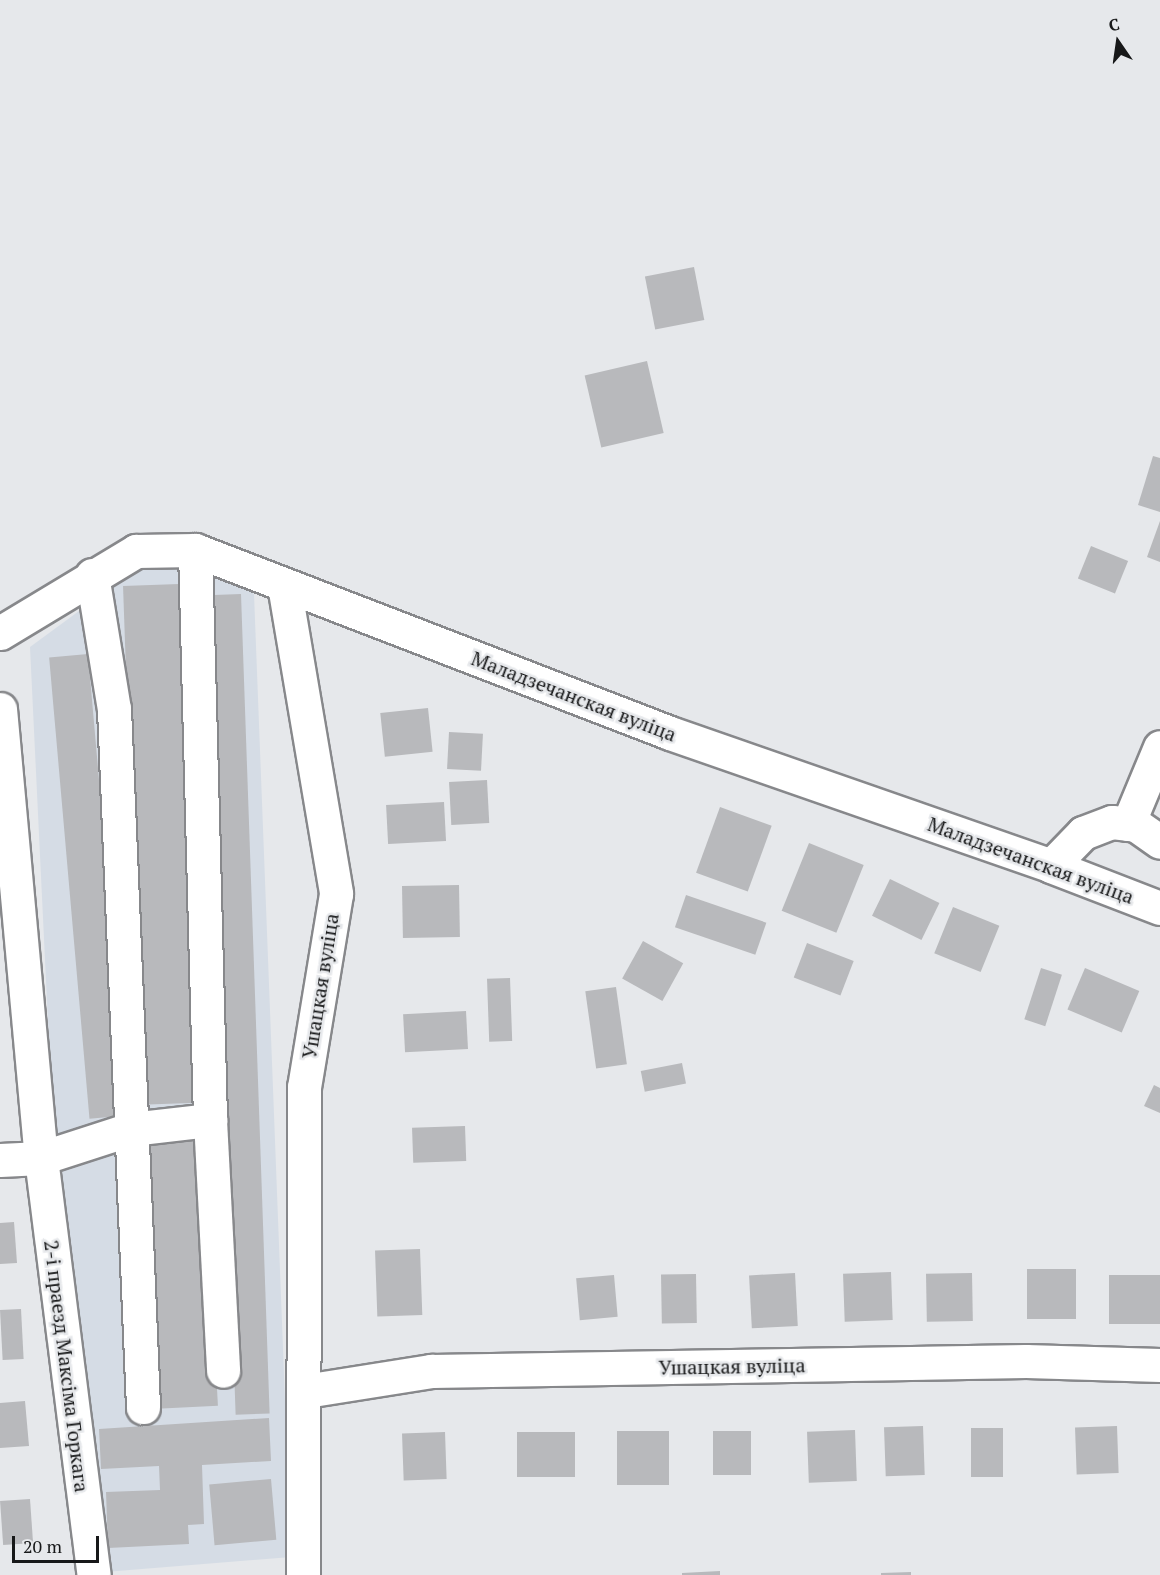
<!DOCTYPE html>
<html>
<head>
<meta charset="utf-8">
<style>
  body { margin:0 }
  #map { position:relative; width:1160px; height:1575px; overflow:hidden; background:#e6e8eb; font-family:"PT Serif",serif }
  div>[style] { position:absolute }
  .built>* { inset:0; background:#d5dce5 }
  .building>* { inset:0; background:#b8b9bc; transform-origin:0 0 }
  .roads { filter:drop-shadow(2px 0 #87888b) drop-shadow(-2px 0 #87888b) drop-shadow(0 2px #87888b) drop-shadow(0 -2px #87888b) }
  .minor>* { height:33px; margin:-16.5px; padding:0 16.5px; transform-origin:16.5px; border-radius:16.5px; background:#fff }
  span { translate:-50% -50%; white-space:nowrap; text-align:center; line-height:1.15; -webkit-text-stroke:5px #e6e8eb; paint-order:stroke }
  .street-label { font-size:20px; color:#171819 }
  .north { position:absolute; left:1088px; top:12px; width:60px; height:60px; -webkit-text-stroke:4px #e6e8eb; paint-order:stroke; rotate:347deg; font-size:16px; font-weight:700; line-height:24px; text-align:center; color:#171819 }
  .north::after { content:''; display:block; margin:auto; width:21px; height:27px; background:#171819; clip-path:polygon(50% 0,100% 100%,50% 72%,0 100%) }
  .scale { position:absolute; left:12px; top:1536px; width:87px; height:27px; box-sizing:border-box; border:3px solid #171819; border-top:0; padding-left:8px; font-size:18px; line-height:21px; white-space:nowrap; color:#171819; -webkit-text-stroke:4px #e6e8eb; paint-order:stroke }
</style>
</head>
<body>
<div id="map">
  <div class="built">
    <div style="clip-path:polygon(139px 567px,213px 569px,254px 594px,291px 1557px,105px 1572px,54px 1147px,30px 647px)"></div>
  </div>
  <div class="building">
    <div style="left:694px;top:267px;width:54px;height:50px;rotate:79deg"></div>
    <div style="left:647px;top:361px;width:74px;height:64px;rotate:77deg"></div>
    <div style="clip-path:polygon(1153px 456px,1160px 458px,1160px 512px,1138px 505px)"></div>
    <div style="clip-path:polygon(1160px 521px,1160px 562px,1147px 557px)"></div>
    <div style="left:1091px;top:546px;width:40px;height:35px;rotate:22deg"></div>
    <div style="left:179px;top:584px;width:519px;height:56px;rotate:88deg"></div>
    <div style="left:241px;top:594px;width:820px;height:34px;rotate:88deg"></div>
    <div style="left:88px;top:654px;width:463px;height:39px;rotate:85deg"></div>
    <div style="left:428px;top:708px;width:44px;height:48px;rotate:84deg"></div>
    <div style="left:449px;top:732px;width:34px;height:37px;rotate:3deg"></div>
    <div style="left:487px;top:780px;width:43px;height:38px;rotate:87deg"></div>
    <div style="left:444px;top:802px;width:39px;height:58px;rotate:87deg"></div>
    <div style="left:720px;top:807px;width:55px;height:70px;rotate:20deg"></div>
    <div style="left:809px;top:843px;width:59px;height:73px;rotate:22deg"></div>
    <div style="left:890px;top:879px;width:55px;height:41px;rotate:26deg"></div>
    <div style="left:459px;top:885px;width:52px;height:57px;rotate:89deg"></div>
    <div style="left:686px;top:895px;width:85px;height:34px;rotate:19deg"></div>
    <div style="left:953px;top:907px;width:50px;height:50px;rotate:22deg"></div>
    <div style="left:643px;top:941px;width:46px;height:43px;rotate:29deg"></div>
    <div style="left:807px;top:943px;width:50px;height:37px;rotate:21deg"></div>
    <div style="left:1041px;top:968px;width:22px;height:54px;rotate:18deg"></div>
    <div style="left:1085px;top:968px;width:59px;height:45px;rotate:23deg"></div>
    <div style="left:510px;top:978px;width:63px;height:23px;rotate:88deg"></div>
    <div style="left:616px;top:987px;width:78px;height:31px;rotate:82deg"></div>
    <div style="left:466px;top:1011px;width:38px;height:63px;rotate:87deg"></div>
    <div style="left:682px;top:1063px;width:21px;height:42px;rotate:79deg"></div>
    <div style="clip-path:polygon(1154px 1085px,1160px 1088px,1160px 1113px,1144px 1106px)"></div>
    <div style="left:465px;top:1126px;width:35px;height:53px;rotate:88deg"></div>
    <div style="left:204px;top:1140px;width:266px;height:61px;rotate:87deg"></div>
    <div style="clip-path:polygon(14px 1222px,17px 1263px,0 1264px,0 1223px)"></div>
    <div style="left:420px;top:1249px;width:66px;height:45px;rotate:88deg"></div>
    <div style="left:1027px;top:1269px;width:49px;height:50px"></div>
    <div style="left:891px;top:1272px;width:48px;height:48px;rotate:88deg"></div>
    <div style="left:795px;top:1273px;width:53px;height:46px;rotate:87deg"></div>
    <div style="left:972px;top:1273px;width:48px;height:46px;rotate:89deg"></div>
    <div style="left:696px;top:1274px;width:49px;height:35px;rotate:89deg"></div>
    <div style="left:614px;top:1275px;width:42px;height:38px;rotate:85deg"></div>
    <div style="left:1109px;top:1275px;width:51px;height:49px"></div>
    <div style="left:21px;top:1309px;width:50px;height:21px;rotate:87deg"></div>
    <div style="clip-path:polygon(25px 1401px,29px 1446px,0 1448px,0 1403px)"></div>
    <div style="clip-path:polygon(269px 1418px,271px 1461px,202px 1465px,204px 1524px,188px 1525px,189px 1544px,108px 1548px,106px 1492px,160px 1490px,159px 1466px,101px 1469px,99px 1429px)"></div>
    <div style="left:923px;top:1426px;width:49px;height:39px;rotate:88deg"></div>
    <div style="left:1117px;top:1426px;width:47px;height:42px;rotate:88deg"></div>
    <div style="left:971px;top:1428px;width:32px;height:49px"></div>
    <div style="left:855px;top:1430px;width:51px;height:48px;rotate:88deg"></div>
    <div style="left:617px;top:1431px;width:52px;height:54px"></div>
    <div style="left:713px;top:1431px;width:38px;height:44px"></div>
    <div style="left:445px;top:1432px;width:47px;height:43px;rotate:88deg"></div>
    <div style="left:517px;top:1432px;width:58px;height:45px"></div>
    <div style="left:271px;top:1479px;width:61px;height:62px;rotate:85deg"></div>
    <div style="left:30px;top:1499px;width:44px;height:30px;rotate:86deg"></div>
    <div style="clip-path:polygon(720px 1571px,720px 1575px,682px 1575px,682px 1573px)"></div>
    <div style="clip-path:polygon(911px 1572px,911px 1575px,881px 1575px,881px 1573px)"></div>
  </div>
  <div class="roads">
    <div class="minor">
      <div style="left:195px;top:550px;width:570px;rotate:88.49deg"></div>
      <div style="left:210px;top:1120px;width:251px;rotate:87deg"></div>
      <div style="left:92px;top:575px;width:136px;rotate:80.7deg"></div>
      <div style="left:114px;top:709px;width:699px;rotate:87.62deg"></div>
      <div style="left:284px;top:585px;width:313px;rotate:80.4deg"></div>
      <div style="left:336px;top:894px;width:196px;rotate:99.4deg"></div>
      <div style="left:304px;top:1087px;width:488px;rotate:90.1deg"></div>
      <div style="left:0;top:633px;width:159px;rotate:-31.1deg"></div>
      <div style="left:136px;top:551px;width:59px;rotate:-1deg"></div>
      <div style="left:195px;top:550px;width:509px;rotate:21.07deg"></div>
      <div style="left:670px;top:733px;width:404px;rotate:19.2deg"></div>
      <div style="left:1051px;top:866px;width:117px;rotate:21.1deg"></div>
      <div style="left:0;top:709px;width:451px;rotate:84.8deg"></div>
      <div style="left:41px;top:1158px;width:420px;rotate:82.8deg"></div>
      <div style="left:1128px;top:824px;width:83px;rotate:-67.4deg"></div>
      <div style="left:1051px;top:866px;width:46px;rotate:-45.9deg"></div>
      <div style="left:1083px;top:833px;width:31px;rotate:-21deg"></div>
      <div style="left:1112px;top:822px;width:24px;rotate:7deg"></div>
      <div style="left:1136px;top:825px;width:29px;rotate:35deg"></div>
      <div style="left:0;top:1160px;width:41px;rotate:-2.8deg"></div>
      <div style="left:41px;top:1158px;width:95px;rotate:-17.9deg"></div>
      <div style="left:131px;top:1129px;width:80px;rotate:-6.5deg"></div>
      <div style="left:305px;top:1391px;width:128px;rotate:-9deg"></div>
      <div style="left:431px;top:1371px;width:595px;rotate:-0.96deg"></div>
      <div style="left:1026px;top:1361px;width:134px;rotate:1.7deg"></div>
    </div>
  </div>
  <div class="street-label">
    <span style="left:574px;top:696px;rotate:21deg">Маладзечанская вуліца</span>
    <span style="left:1031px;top:860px;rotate:20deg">Маладзечанская вуліца</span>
    <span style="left:320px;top:986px;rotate:-81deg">Ушацкая вуліца</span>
    <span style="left:67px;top:1366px;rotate:83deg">2-і праезд Максіма Горкага</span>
    <span style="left:732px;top:1366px;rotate:-1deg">Ушацкая вуліца</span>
  </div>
  <div class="north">С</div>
  <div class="scale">20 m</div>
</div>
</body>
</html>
